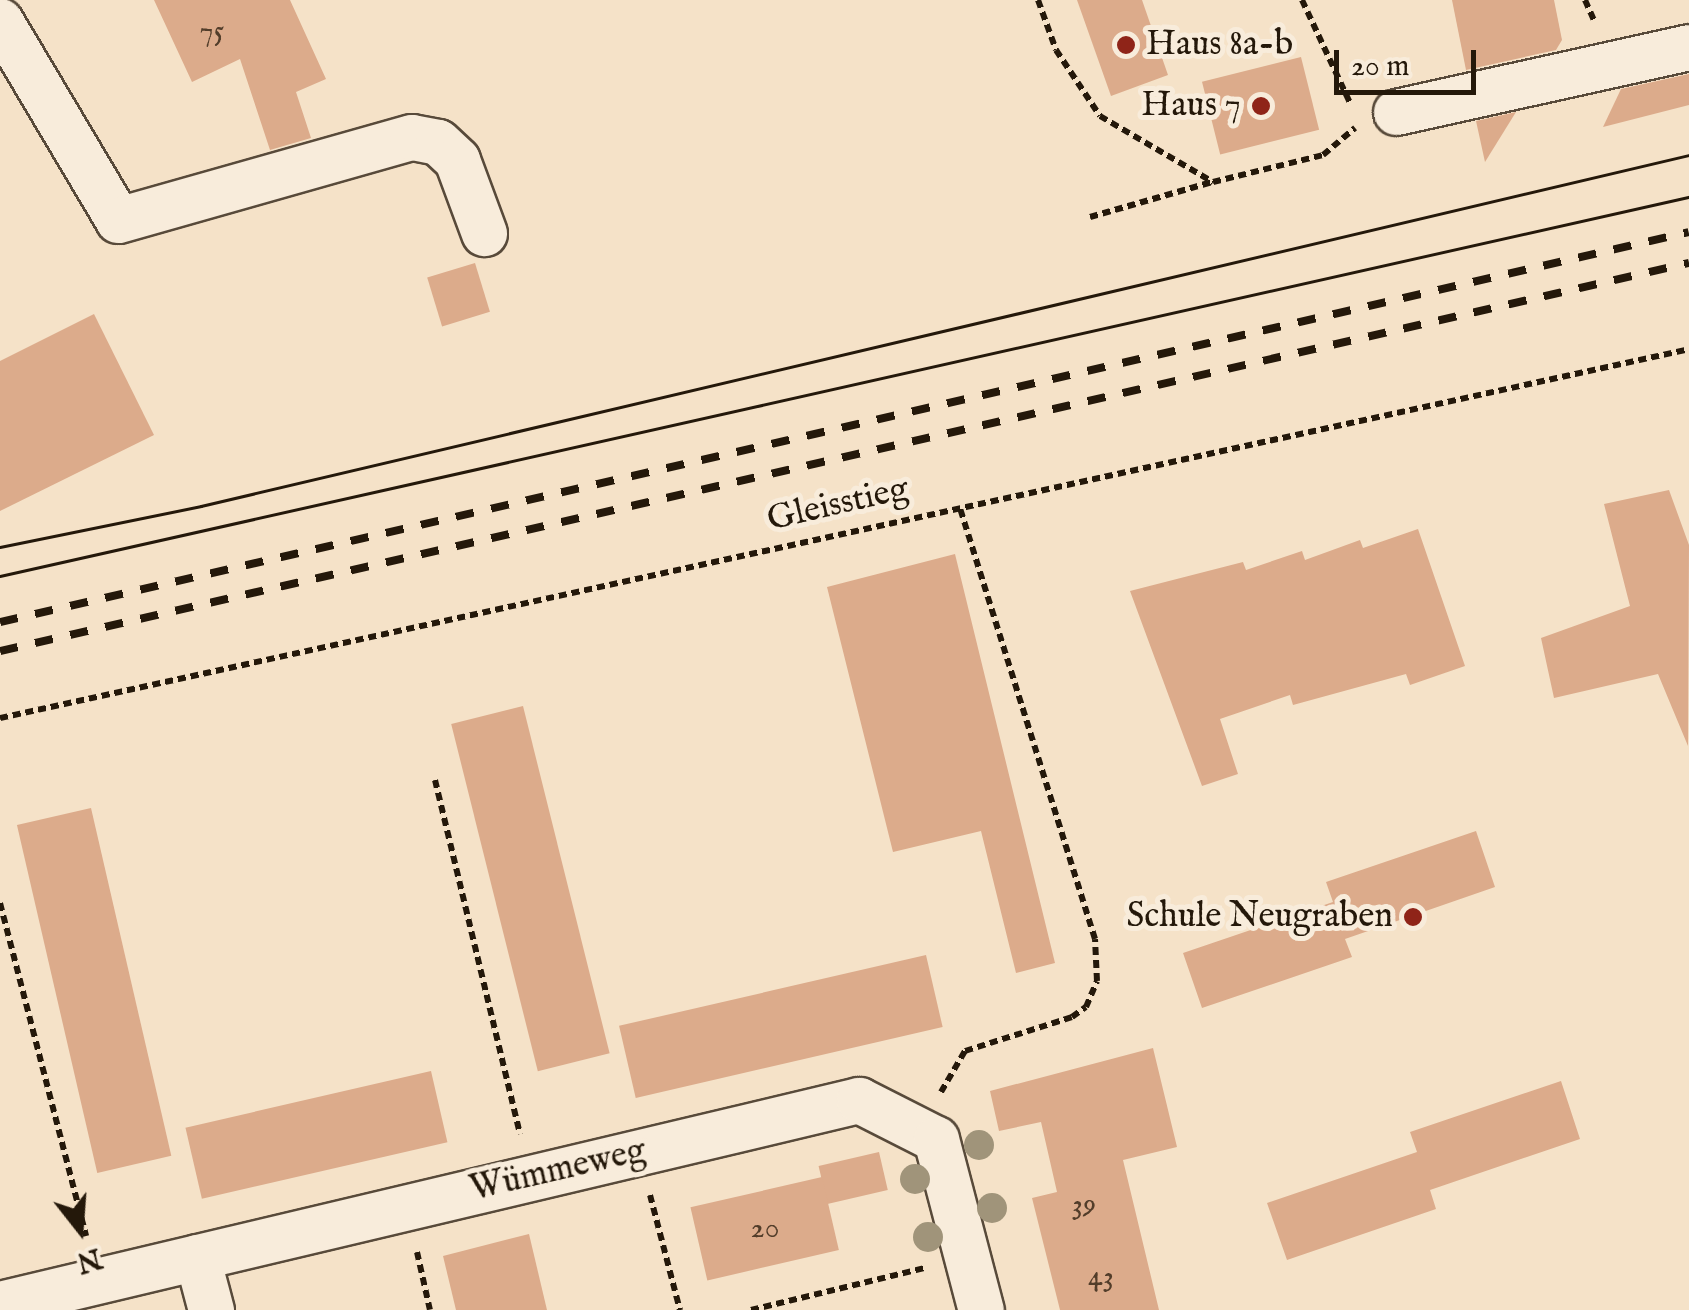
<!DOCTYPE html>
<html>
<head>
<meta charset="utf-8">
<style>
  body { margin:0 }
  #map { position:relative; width:1689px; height:1310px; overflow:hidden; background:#f5e2c8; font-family:"IM FELL English",serif }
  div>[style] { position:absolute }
  .building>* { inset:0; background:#dcab8b; transform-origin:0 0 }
  .path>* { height:6px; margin-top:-3px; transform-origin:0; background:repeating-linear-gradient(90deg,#24180a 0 8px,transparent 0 13px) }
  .roads { filter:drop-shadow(2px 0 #584a3a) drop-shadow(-2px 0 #584a3a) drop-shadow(0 2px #584a3a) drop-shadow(0 -2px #584a3a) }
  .minor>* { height:45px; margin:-22.5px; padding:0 22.5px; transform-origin:22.5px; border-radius:22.5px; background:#f8ecdb }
  .tram>* { height:2.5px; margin:-1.25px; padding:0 1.25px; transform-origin:1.25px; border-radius:1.25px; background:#24180a }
  .rail>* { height:8px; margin-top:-4px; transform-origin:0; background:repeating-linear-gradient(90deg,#24180a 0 18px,transparent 0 36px) }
  .trees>* { width:30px; height:30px; margin:-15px; border-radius:50%; background:#a0947a }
  .dots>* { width:28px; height:28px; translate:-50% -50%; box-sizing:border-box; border:5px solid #f8ecdb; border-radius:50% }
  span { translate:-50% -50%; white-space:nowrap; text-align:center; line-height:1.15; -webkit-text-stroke:10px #f8ecdb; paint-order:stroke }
  .number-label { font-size:30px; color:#523d2a }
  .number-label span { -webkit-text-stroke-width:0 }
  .poi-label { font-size:35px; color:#24180a }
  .left { translate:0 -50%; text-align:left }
  .right { translate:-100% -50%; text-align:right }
  .street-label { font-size:35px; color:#24180a }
  .north { position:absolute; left:30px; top:1180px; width:100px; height:100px; -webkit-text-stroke:8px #f8ecdb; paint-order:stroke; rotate:163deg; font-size:28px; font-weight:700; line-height:40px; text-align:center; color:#24180a }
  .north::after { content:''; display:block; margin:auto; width:35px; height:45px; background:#24180a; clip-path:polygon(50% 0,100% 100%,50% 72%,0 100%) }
  .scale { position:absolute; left:1334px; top:50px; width:142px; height:45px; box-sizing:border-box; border:5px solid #24180a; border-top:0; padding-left:12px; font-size:30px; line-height:35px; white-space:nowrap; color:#24180a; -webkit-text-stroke:8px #f8ecdb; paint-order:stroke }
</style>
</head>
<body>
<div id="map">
  <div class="building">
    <div style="clip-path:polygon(154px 0,290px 0,326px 79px,296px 92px,311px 138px,270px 150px,240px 59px,192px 82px)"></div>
    <div style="clip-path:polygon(1077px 0,1142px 0,1168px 75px,1111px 96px)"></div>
    <div style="clip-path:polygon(1452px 0,1554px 0,1562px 40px,1556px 50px,1466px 70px)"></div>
    <div style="left:1301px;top:57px;width:75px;height:102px;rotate:76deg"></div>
    <div style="clip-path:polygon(1689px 74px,1689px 105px,1603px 127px,1621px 89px)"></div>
    <div style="clip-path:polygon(1516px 112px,1485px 162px,1476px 121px)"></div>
    <div style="left:475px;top:263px;width:51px;height:50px;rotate:73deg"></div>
    <div style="clip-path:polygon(94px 314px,154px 435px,0 511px,0 361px)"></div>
    <div style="clip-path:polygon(1669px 490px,1689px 545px,1688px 746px,1658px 674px,1554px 698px,1541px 638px,1630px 606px,1604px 504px)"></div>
    <div style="clip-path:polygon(1418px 529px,1465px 666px,1410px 685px,1406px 674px,1293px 705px,1290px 695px,1220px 719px,1238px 774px,1202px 786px,1130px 591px,1243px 562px,1246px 570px,1302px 551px,1305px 560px,1360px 540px,1363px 548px)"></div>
    <div style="clip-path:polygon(955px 554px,1055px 963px,1016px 973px,981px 831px,893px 852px,827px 587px)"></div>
    <div style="left:523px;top:706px;width:358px;height:74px;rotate:76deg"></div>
    <div style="left:91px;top:808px;width:357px;height:76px;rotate:77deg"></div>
    <div style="clip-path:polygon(1476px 831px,1495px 887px,1345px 939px,1352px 957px,1202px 1008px,1183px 953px,1333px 902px,1326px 882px)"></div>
    <div style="left:926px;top:955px;width:74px;height:315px;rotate:77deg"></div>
    <div style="clip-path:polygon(1153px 1048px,1177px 1147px,1123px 1160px,1159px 1310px,1060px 1310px,1032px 1198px,1057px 1192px,1041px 1122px,999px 1131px,990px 1091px)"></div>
    <div style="left:431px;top:1071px;width:73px;height:252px;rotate:77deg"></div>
    <div style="clip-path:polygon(1561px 1081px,1580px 1139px,1430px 1190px,1436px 1209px,1287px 1260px,1267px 1203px,1417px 1152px,1410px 1132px)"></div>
    <div style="left:879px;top:1152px;width:39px;height:62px;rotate:77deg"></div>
    <div style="left:822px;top:1177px;width:75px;height:135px;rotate:77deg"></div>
    <div style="clip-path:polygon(529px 1234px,547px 1310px,456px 1310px,443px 1256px)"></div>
  </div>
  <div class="path">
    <div style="left:1038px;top:0;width:53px;rotate:70.2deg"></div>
    <div style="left:1056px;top:50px;width:79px;rotate:56.3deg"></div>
    <div style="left:1100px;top:116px;width:131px;rotate:30.3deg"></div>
    <div style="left:1213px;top:182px;width:113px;rotate:-13.8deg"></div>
    <div style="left:1323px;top:155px;width:42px;rotate:-40.2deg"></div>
    <div style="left:1302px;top:0;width:114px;rotate:65deg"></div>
    <div style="left:1585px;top:0;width:24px;rotate:66deg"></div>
    <div style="left:1090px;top:217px;width:127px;rotate:-16deg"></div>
    <div style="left:0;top:718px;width:1729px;rotate:-12.32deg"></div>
    <div style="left:435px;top:780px;width:364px;rotate:76.5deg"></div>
    <div style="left:0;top:903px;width:344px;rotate:75.5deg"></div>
    <div style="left:941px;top:1092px;width:48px;rotate:-59.7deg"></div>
    <div style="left:965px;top:1051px;width:112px;rotate:-17.6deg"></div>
    <div style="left:1072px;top:1017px;width:17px;rotate:-36deg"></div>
    <div style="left:1086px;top:1007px;width:28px;rotate:-67deg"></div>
    <div style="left:1097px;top:981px;width:42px;rotate:-92.7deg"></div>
    <div style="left:1095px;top:939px;width:453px;rotate:-107.4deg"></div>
    <div style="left:650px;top:1195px;width:119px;rotate:75.4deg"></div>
    <div style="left:417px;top:1252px;width:59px;rotate:77.4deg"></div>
    <div style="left:751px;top:1310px;width:178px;rotate:-13.6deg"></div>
  </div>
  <div class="roads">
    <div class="minor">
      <div style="left:0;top:21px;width:231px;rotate:59.3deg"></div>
      <div style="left:118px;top:220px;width:305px;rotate:-15.8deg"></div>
      <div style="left:412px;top:137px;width:26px;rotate:11deg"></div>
      <div style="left:438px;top:142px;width:26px;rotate:43deg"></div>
      <div style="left:457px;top:160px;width:78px;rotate:69.7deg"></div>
      <div style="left:1396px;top:112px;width:300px;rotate:-12.5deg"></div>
      <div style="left:197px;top:1257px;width:55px;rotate:75.2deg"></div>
      <div style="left:0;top:1304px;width:883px;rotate:-13.36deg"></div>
      <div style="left:859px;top:1100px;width:86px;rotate:26.9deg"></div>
      <div style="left:936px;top:1139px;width:177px;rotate:75.3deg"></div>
    </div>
  </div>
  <div class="tram">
    <div style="left:0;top:547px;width:205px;rotate:-11.5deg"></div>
    <div style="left:201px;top:506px;width:1529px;rotate:-13.27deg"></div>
    <div style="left:0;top:576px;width:1731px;rotate:-12.65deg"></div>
  </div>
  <div class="rail">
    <div style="left:0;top:622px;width:1733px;rotate:-13deg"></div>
    <div style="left:0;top:651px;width:1733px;rotate:-12.94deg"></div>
  </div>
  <div class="trees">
    <div style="left:979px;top:1145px"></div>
    <div style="left:915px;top:1179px"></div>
    <div style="left:992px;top:1208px"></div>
    <div style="left:928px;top:1237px"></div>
  </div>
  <div class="dots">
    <div style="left:1126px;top:45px;background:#8f2418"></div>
    <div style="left:1261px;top:106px;background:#8f2418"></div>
    <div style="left:1413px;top:917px;background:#8f2418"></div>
  </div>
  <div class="number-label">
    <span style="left:212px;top:32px">75</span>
    <span style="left:1084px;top:1205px">39</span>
    <span style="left:765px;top:1229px">20</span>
    <span style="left:1101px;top:1277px">43</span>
  </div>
  <div class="poi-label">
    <span class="left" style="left:1146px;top:45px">Haus 8a-b</span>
    <span class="right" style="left:1241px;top:106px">Haus 7</span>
    <span class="right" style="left:1393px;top:917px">Schule Neugraben</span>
  </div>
  <div class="street-label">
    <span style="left:838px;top:505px;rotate:-13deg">Gleisstieg</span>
    <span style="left:558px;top:1171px;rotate:-13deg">Wümmeweg</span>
  </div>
  <div class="north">N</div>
  <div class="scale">20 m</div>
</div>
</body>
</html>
